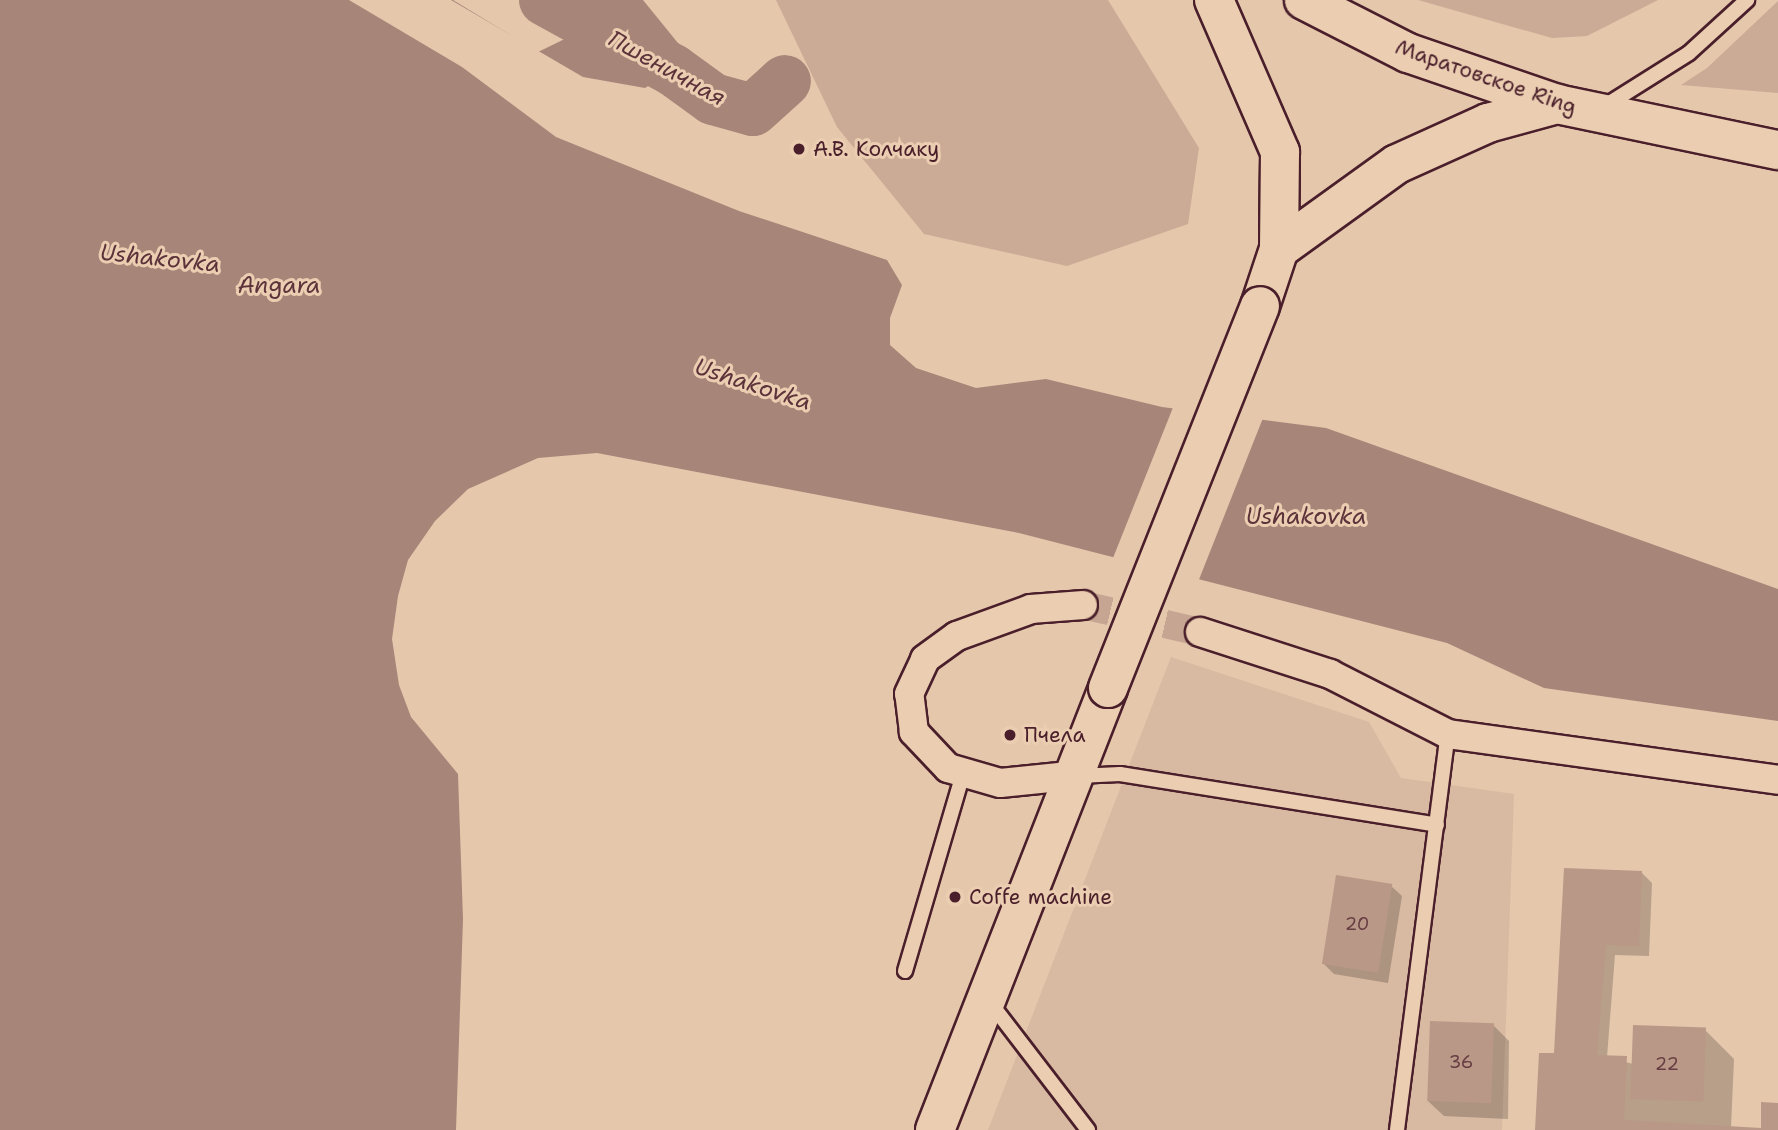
<!DOCTYPE html>
<html>
<head>
<meta charset="utf-8">
<style>
  body { margin:0 }
  #map { position:relative; width:1778px; height:1130px; overflow:hidden; background:#e5c7ac; font-family:"Shantell Sans",sans-serif }
  div>[style] { position:absolute }
  .built>* { inset:0; background:#d8b9a1 }
  .green>* { inset:0; background:#cbab96 }
  .water>* { inset:0; background:#a88579 }
  .pier>* { inset:0; background:#e5c7ac }
  .shadow>* { inset:0; background:#0003 }
  .river>* { height:52px; margin:-26px; padding:0 26px; transform-origin:26px; border-radius:26px; background:#a88579 }
  .building>* { inset:0; background:#ba9887; transform-origin:0 0 }
  .minor-tunnel>* { height:28px; margin-top:-14px; transform-origin:0; background:repeating-linear-gradient(90deg,#c6a592 0 28px,transparent 0 42px) }
  .roads { filter:drop-shadow(2px 0 #4a1f2b) drop-shadow(-2px 0 #4a1f2b) drop-shadow(0 2px #4a1f2b) drop-shadow(0 -2px #4a1f2b) }
  .service>* { height:14px; margin:-7px; padding:0 7px; transform-origin:7px; border-radius:7px; background:#ebceb1 }
  .minor>* { height:28px; margin:-14px; padding:0 14px; transform-origin:14px; border-radius:14px; background:#ebceb1 }
  .secondary>* { height:38px; margin:-19px; padding:0 19px; transform-origin:19px; border-radius:19px; background:#ebceb1 }
  .primary>* { height:38px; margin:-19px; padding:0 19px; transform-origin:19px; border-radius:19px; background:#ebceb1 }
  .bridges { filter:drop-shadow(2px 0 #4a1f2b) drop-shadow(-2px 0 #4a1f2b) drop-shadow(0 2px #4a1f2b) drop-shadow(0 -2px #4a1f2b) }
  .secondary-bridge>* { height:38px; margin:-19px; padding:0 19px; transform-origin:19px; border-radius:19px; background:#ebceb1 }
  .dots>* { width:19px; height:19px; translate:-50% -50%; box-sizing:border-box; border:4px solid #ebceb1; border-radius:50% }
  span { translate:-50% -50%; white-space:nowrap; text-align:center; line-height:1.15; -webkit-text-stroke:6px #ebceb1; paint-order:stroke }
  .number-label { font-size:18px; color:#663d42 }
  .number-label span { -webkit-text-stroke-width:0 }
  .street-label { font-size:21px; color:#4a1f2b }
  .poi-label { font-size:21px; color:#4a1f2b }
  .left { translate:0 -50%; text-align:left }
  .water-label { font-size:23px; color:#5d333b; font-style:italic }
</style>
</head>
<body>
<div id="map">
  <div class="built">
    <div style="clip-path:polygon(1171px 657px,1369px 722px,1401px 778px,1514px 794px,1502px 1130px,988px 1130px)"></div>
  </div>
  <div class="green">
    <div style="clip-path:polygon(776px 0,1108px 0,1199px 148px,1188px 224px,1067px 266px,924px 234px,837px 127px)"></div>
    <div style="clip-path:polygon(1418px 0,1658px 0,1587px 36px,1552px 38px)"></div>
    <div style="clip-path:polygon(1778px 1px,1778px 93px,1681px 85px,1707px 68px)"></div>
  </div>
  <div class="water">
    <div style="clip-path:polygon(0 0,349px 0,462px 67px,556px 137px,739px 211px,887px 260px,902px 285px,890px 318px,890px 345px,916px 368px,976px 388px,1046px 379px,1162px 407px,1326px 428px,1778px 589px,1778px 721px,1544px 688px,1447px 643px,1019px 533px,597px 453px,538px 458px,468px 489px,435px 521px,408px 560px,398px 596px,392px 639px,399px 685px,411px 717px,458px 774px,463px 919px,456px 1130px,0 1130px)"></div>
    <div style="clip-path:polygon(451px 0,643px 0,682px 48px,673px 70px,645px 88px,583px 77px)"></div>
  </div>
  <div class="pier">
    <div style="clip-path:polygon(453px 0,577px 0,577px 33px,538px 52px)"></div>
    <div style="clip-path:polygon(1174px 405px,1263px 418px,1198px 582px,1113px 558px)"></div>
  </div>
  <div class="shadow">
    <div style="clip-path:polygon(1566px 869px,1641px 872px,1652px 883px,1649px 956px,1615px 955px,1607px 1057px,1633px 1064px,1705px 1030px,1734px 1059px,1731px 1128px,1762px 1129px,1778px 1105px,1778px 1130px,1536px 1130px,1555px 1055px)"></div>
    <div style="clip-path:polygon(1391px 886px,1402px 896px,1388px 983px,1334px 974px,1323px 963px)"></div>
    <div style="clip-path:polygon(1493px 1025px,1509px 1041px,1508px 1119px,1444px 1116px,1428px 1101px)"></div>
  </div>
  <div class="river">
    <div style="left:545px;top:0;width:146px;rotate:28.7deg"></div>
    <div style="left:673px;top:70px;width:49px;rotate:35.9deg"></div>
    <div style="left:713px;top:99px;width:41px;rotate:15.4deg"></div>
    <div style="left:753px;top:110px;width:43px;rotate:-42.2deg"></div>
  </div>
  <div class="building">
    <div style="clip-path:polygon(1564px 868px,1642px 871px,1639px 946px,1606px 945px,1597px 1055px,1627px 1056px,1624px 1120px,1761px 1128px,1761px 1102px,1778px 1103px,1778px 1130px,1535px 1130px,1539px 1053px,1554px 1053px)"></div>
    <div style="left:1336px;top:875px;width:57px;height:90px;rotate:9deg"></div>
    <div style="left:1430px;top:1021px;width:64px;height:80px;rotate:2deg"></div>
    <div style="left:1633px;top:1025px;width:73px;height:74px;rotate:2deg"></div>
  </div>
  <div class="minor-tunnel">
    <div style="left:1083px;top:605px;width:120px;rotate:13deg"></div>
  </div>
  <div class="roads">
    <div class="service">
      <div style="left:1605px;top:106px;width:99px;rotate:-32.2deg"></div>
      <div style="left:1689px;top:53px;width:79px;rotate:-42.4deg"></div>
      <div style="left:1078px;top:776px;width:42px;rotate:-2.7deg"></div>
      <div style="left:1120px;top:774px;width:321px;rotate:9.1deg"></div>
      <div style="left:905px;top:971px;width:205px;rotate:-73.6deg"></div>
      <div style="left:989px;top:1001px;width:163px;rotate:52.5deg"></div>
      <div style="left:1397px;top:1130px;width:399px;rotate:-82.7deg"></div>
    </div>
    <div class="minor">
      <div style="left:1200px;top:632px;width:137px;rotate:17.9deg"></div>
      <div style="left:1330px;top:674px;width:132px;rotate:27deg"></div>
      <div style="left:1448px;top:734px;width:333px;rotate:7.9deg"></div>
      <div style="left:1069px;top:776px;width:69px;rotate:174.2deg"></div>
      <div style="left:1000px;top:783px;width:54px;rotate:-163.9deg"></div>
      <div style="left:948px;top:768px;width:50px;rotate:-133.4deg"></div>
      <div style="left:914px;top:732px;width:38px;rotate:-97deg"></div>
      <div style="left:909px;top:694px;width:38px;rotate:-65deg"></div>
      <div style="left:925px;top:659px;width:39px;rotate:-36deg"></div>
      <div style="left:957px;top:636px;width:79px;rotate:-20deg"></div>
      <div style="left:1031px;top:609px;width:52px;rotate:-4.4deg"></div>
    </div>
    <div class="secondary">
      <div style="left:1214px;top:0;width:166px;rotate:66.5deg"></div>
      <div style="left:1280px;top:152px;width:97px;rotate:90.6deg"></div>
      <div style="left:1279px;top:249px;width:60px;rotate:108.4deg"></div>
      <div style="left:1279px;top:249px;width:145px;rotate:-35.8deg"></div>
      <div style="left:1397px;top:164px;width:100px;rotate:-24.3deg"></div>
      <div style="left:1488px;top:123px;width:72px;rotate:-15.4deg"></div>
      <div style="left:935px;top:1130px;width:475px;rotate:-68.6deg"></div>
    </div>
    <div class="primary">
      <div style="left:1304px;top:0;width:117px;rotate:27deg"></div>
      <div style="left:1408px;top:53px;width:157px;rotate:18.9deg"></div>
      <div style="left:1557px;top:104px;width:226px;rotate:11.8deg"></div>
    </div>
  </div>
  <div class="bridges">
    <div class="secondary-bridge">
      <div style="left:1108px;top:688px;width:411px;rotate:-68.3deg"></div>
    </div>
  </div>
  <div class="dots">
    <div style="left:799px;top:149px;background:#4a1f2b"></div>
    <div style="left:1010px;top:735px;background:#4a1f2b"></div>
    <div style="left:955px;top:897px;background:#4a1f2b"></div>
  </div>
  <div class="number-label">
    <span style="left:1357px;top:924px">20</span>
    <span style="left:1461px;top:1062px">36</span>
    <span style="left:1667px;top:1064px">22</span>
  </div>
  <div class="street-label">
    <span style="left:1486px;top:77px;rotate:19deg">Маратовское Ring</span>
  </div>
  <div class="poi-label">
    <span class="left" style="left:813px;top:149px">А.В. Колчаку</span>
    <span class="left" style="left:1024px;top:735px">Пчела</span>
    <span class="left" style="left:969px;top:897px">Coffe machine</span>
  </div>
  <div class="water-label">
    <span style="left:667px;top:68px;rotate:29deg">Пшеничная</span>
    <span style="left:160px;top:258px;rotate:6deg">Ushakovka</span>
    <span style="left:279px;top:285px">Angara</span>
    <span style="left:753px;top:384px;rotate:18deg">Ushakovka</span>
    <span style="left:1306px;top:516px">Ushakovka</span>
  </div>
</div>
</body>
</html>
